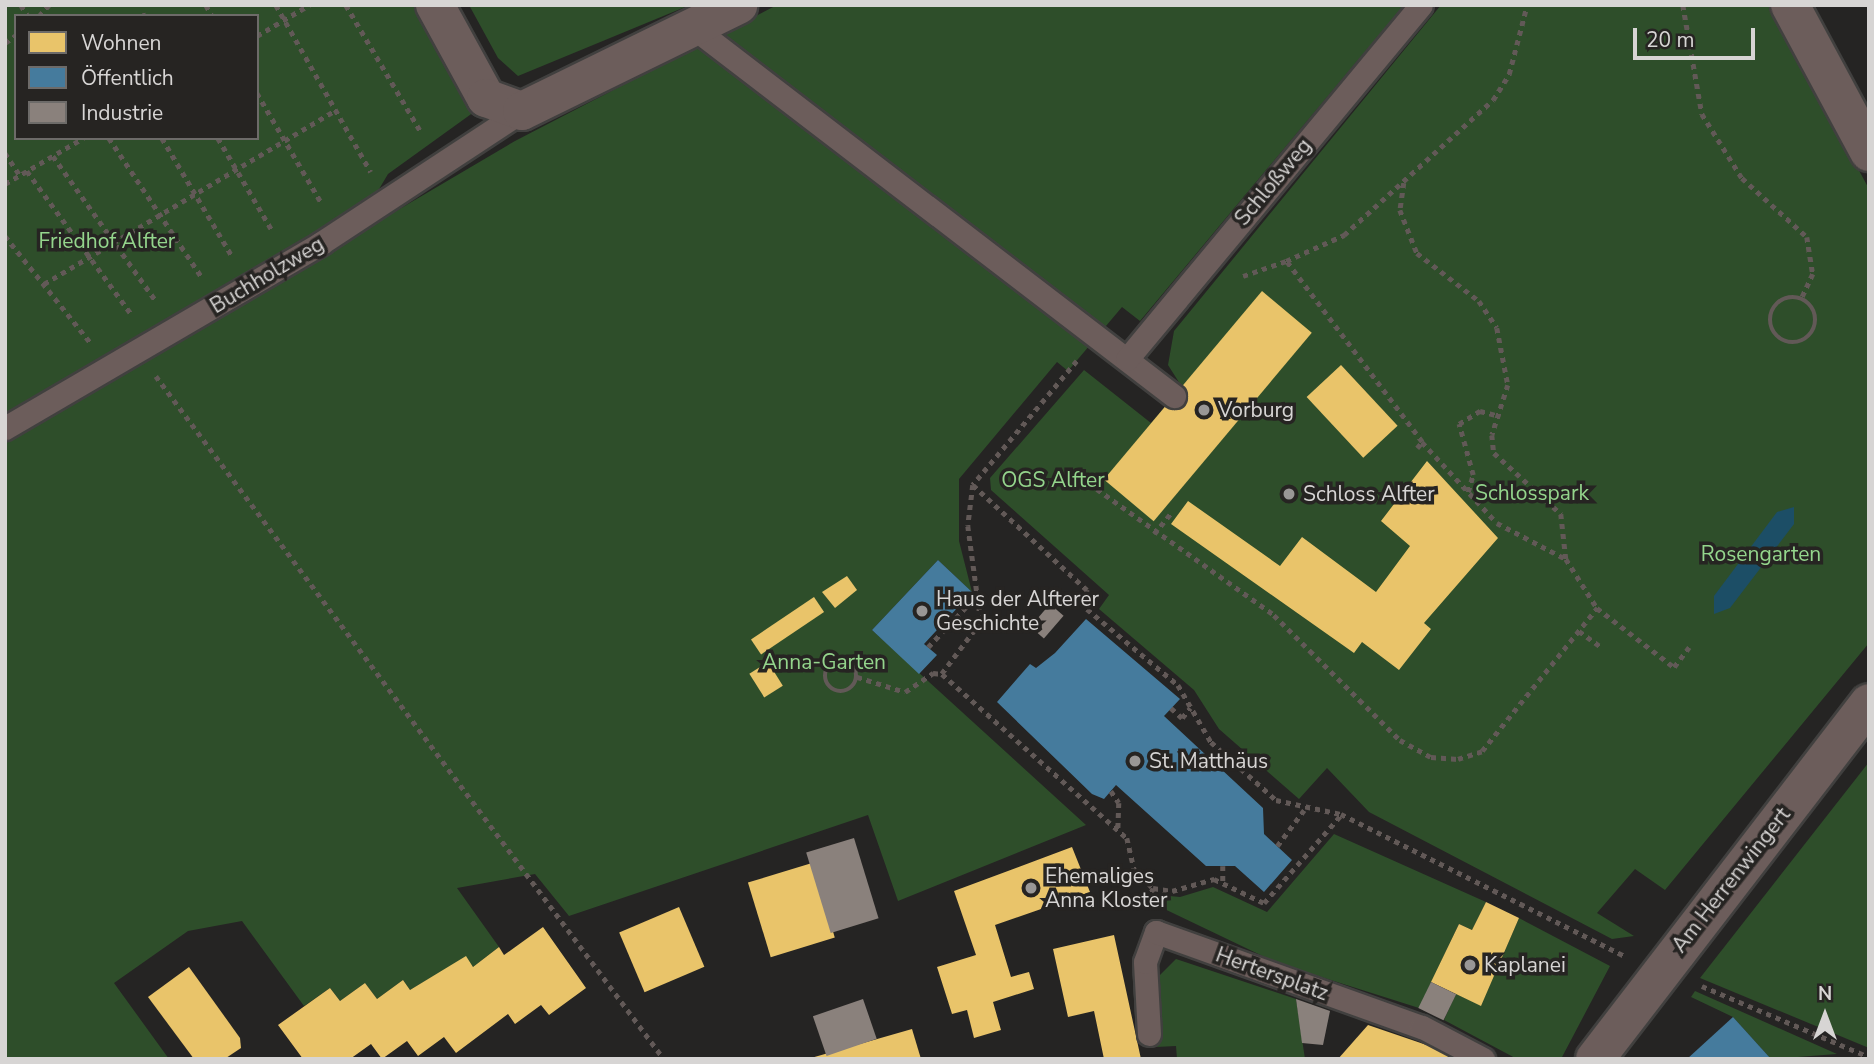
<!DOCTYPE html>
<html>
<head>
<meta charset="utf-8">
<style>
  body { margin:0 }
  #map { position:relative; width:1874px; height:1064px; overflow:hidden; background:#252423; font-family:"Nunito Sans",sans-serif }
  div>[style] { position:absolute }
  .green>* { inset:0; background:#2e4e2a }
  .water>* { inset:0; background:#1c4e66 }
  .homes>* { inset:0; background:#e9c46a; transform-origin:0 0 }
  .public>* { inset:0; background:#457b9d }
  .industry>* { inset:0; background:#8a817c; transform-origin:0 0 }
  .path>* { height:4.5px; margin-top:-2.25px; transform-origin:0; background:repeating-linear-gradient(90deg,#625957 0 5px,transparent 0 10px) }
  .path>.ring { margin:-2.25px; padding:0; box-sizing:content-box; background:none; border:4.5px solid #625957; border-radius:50% }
  .roads { filter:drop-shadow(2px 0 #41403f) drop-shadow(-2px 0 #41403f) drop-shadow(0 2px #41403f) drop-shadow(0 -2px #41403f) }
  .lane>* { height:23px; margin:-11.5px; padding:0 11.5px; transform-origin:11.5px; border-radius:11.5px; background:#6c5d5b }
  .street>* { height:38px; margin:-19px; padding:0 19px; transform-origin:19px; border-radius:19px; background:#6c5d5b }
  .dots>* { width:19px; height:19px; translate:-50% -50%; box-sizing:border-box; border:4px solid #262422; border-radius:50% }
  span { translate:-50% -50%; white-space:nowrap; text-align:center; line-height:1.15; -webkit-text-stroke:7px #262422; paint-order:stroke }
  .street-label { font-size:21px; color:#d7d5d4 }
  .park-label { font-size:21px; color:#94d58c }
  .poi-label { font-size:21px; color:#d7d5d4 }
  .left { translate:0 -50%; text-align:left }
  .frame { position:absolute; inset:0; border:7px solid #d7d5d4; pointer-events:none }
  .legend { position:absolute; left:14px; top:14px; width:245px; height:126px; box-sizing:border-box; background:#262422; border:2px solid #6d6b69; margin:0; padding:9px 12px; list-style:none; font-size:21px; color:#d7d5d4 }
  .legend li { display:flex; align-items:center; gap:14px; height:35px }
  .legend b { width:35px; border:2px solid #6d6b69 }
  .north { position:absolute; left:1790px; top:980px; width:70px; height:70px; -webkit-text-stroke:5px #262422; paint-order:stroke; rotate:0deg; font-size:19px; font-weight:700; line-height:28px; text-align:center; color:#d7d5d4 }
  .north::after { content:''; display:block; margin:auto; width:24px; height:32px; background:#d7d5d4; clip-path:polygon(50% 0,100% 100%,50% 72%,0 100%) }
  .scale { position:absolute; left:1633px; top:28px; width:122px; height:32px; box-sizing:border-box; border:4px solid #d7d5d4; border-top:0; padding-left:9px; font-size:21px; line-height:24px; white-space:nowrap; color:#d7d5d4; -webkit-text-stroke:5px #262422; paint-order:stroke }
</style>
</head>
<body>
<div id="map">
  <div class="green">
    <div style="clip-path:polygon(evenodd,5px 5px,418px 5px,474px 112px,388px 174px,372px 201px,172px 343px,515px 141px,777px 5px,1404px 5px,1140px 321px,1122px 307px,1068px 371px,1057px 362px,959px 479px,959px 541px,972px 592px,938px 560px,872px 630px,1086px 825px,898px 901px,868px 815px,569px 916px,535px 874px,457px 888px,499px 947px,473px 967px,466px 957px,410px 990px,403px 980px,377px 999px,365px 983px,340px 1001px,330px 988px,304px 1006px,242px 921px,188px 931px,114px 983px,169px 1059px,5px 1059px,5px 5px,16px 16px,257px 16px,257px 138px,16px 138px,16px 16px)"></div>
    <div style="clip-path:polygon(469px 5px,690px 5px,518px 76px,498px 58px)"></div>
    <div style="clip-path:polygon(1441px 5px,1770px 5px,1869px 189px,1869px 643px,1665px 890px,1635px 869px,1597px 913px,1634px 936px,1612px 939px,1369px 812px,1327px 768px,1299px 799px,1219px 729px,1194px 690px,1099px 609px,1109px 595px,991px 490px,990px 478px,1084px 370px,1151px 423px,1182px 387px,1168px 365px,1174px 331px)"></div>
    <div style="clip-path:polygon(1869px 762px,1869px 1048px,1700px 978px)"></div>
    <div style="clip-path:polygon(1334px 834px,1486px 902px,1472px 930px,1459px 924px,1419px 1008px,1277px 963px,1154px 904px,1159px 895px,1180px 897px,1213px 887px,1267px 912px)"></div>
    <div style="clip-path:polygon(1519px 918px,1610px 966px,1561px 1059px,1517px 1059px,1444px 1020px,1456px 994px,1481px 1005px)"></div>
    <div style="clip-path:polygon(1176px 959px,1296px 999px,1305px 1059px,1177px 1059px,1176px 1046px,1156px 1047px,1159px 976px)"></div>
    <div style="clip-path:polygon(1695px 991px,1837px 1054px,1771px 1059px,1733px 1017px,1691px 997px)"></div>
  </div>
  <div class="water">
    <div style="clip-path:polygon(1794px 507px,1794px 524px,1730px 608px,1714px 614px,1714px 596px,1777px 512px)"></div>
  </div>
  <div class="homes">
    <div style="left:1262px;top:291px;width:65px;height:246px;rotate:40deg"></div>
    <div style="left:1341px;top:365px;width:83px;height:47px;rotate:47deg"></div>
    <div style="clip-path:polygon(1427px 461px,1498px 538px,1424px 623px,1431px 629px,1399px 670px,1362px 642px,1354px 653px,1171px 524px,1188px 501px,1280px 566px,1302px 537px,1376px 592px,1410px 546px,1381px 521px)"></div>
    <div style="clip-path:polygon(847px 576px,857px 590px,835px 608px,822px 592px)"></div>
    <div style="left:814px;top:597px;width:18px;height:76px;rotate:56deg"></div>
    <div style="left:768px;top:662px;width:28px;height:22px;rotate:58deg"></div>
    <div style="clip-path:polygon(1072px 847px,1090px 892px,995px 925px,1011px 977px,1029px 972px,1034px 989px,993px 1002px,1001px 1030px,974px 1038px,967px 1010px,952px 1014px,937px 967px,976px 955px,954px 891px)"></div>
    <div style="left:812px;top:863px;width:78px;height:67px;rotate:73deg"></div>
    <div style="clip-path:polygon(1486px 902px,1519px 918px,1481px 1006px,1431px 982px,1459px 924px,1472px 930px)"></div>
    <div style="left:679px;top:907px;width:65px;height:65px;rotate:67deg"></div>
    <div style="clip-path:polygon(543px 927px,586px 988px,549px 1015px,541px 1005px,515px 1024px,508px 1014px,456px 1053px,444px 1037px,418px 1056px,407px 1041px,382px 1059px,371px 1044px,350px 1059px,303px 1059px,278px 1025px,330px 988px,340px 1001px,365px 983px,377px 999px,403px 980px,410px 990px,466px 956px,473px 967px,499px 947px,504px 955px)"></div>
    <div style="clip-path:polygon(1114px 935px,1126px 990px,1141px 1059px,1104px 1059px,1094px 1011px,1068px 1017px,1053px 949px)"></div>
    <div style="clip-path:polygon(189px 967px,240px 1038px,241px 1048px,226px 1058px,194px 1059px,148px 997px)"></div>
    <div style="clip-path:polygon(1368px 1025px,1450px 1053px,1457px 1059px,1338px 1059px)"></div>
    <div style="clip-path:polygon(912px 1029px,921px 1059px,811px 1059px,811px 1058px)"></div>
  </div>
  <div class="public">
    <div style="clip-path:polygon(938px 560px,972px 592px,924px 644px,937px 655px,919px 674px,872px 630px)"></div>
    <div style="clip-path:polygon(1086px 619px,1180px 699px,1164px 716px,1263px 808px,1264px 834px,1292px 860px,1264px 892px,1235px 866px,1206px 866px,1116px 785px,1104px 799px,1092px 794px,997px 702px,1030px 664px,1036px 668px,1055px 653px)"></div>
    <div style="clip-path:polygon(1733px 1017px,1771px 1059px,1687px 1059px)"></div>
  </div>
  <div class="industry">
    <div style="left:1050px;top:604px;width:18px;height:30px;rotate:41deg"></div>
    <div style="left:854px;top:838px;width:84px;height:50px;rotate:73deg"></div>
    <div style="left:1431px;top:982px;width:28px;height:29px;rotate:26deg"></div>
    <div style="left:863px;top:999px;width:42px;height:53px;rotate:71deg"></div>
    <div style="clip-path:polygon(1296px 999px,1330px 1011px,1323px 1045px,1302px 1043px)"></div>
  </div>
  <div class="path">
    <div style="left:21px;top:5px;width:13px;rotate:58deg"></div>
    <div style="left:206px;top:5px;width:13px;rotate:61deg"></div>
    <div style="left:276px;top:5px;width:192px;rotate:60.4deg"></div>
    <div style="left:346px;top:5px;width:147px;rotate:59.4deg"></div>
    <div style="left:1683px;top:5px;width:111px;rotate:80.1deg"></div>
    <div style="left:1702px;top:114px;width:75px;rotate:58deg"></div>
    <div style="left:1742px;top:178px;width:88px;rotate:42.2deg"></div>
    <div style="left:1807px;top:237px;width:37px;rotate:81deg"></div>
    <div style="left:1813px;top:274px;width:26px;rotate:115deg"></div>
    <div style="left:143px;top:13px;width:3px;rotate:72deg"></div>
    <div style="left:39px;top:16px;width:15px;rotate:-48deg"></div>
    <div style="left:257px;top:36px;width:61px;rotate:-30.8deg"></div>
    <div style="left:5px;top:43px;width:14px;rotate:-36deg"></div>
    <div style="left:257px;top:93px;width:126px;rotate:59.6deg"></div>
    <div style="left:109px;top:138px;width:166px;rotate:56.3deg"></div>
    <div style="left:162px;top:138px;width:137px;rotate:59.3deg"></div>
    <div style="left:218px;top:138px;width:107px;rotate:59.6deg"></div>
    <div style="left:5px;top:153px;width:27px;rotate:56deg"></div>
    <div style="left:53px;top:156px;width:178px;rotate:54.6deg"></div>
    <div style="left:27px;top:171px;width:178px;rotate:53.9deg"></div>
    <div style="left:1404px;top:183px;width:27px;rotate:98deg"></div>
    <div style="left:1400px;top:210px;width:46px;rotate:68.4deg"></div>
    <div style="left:1417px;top:253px;width:78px;rotate:37.7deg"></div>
    <div style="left:1479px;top:301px;width:32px;rotate:56deg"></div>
    <div style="left:1497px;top:328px;width:58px;rotate:79.1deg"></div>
    <div style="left:1508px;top:385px;width:52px;rotate:107.7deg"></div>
    <div style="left:1492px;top:435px;width:18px;rotate:84deg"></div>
    <div style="left:1494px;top:453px;width:91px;rotate:42.3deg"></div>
    <div style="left:1561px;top:514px;width:45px;rotate:83.7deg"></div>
    <div style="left:5px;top:184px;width:91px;rotate:-30.5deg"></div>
    <div style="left:5px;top:236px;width:136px;rotate:51.3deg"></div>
    <div style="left:1243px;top:276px;width:46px;rotate:-19.2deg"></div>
    <div style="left:44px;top:284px;width:338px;rotate:-30.8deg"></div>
    <div class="ring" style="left:1770px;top:297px;width:41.5px;height:41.5px"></div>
    <div style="left:1077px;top:361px;width:162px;rotate:130deg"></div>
    <div style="left:973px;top:485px;width:41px;rotate:97deg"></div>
    <div style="left:968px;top:526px;width:97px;rotate:82.3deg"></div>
    <div style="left:981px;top:622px;width:65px;rotate:126.9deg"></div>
    <div style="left:942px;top:674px;width:247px;rotate:41.6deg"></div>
    <div style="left:1127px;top:838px;width:32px;rotate:77deg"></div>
    <div style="left:1134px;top:869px;width:27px;rotate:45deg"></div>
    <div style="left:156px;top:376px;width:851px;rotate:53.36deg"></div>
    <div style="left:1422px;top:442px;width:226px;rotate:-126.9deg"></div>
    <div style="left:1286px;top:261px;width:64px;rotate:-24.1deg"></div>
    <div style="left:1344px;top:235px;width:201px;rotate:-42.2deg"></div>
    <div style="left:1493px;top:100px;width:31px;rotate:-58deg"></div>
    <div style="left:1509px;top:74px;width:71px;rotate:-75.4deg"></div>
    <div style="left:1417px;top:448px;width:8px;rotate:-50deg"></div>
    <div style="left:1422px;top:442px;width:110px;rotate:47.2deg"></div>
    <div style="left:1497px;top:523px;width:78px;rotate:27.6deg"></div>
    <div style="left:1566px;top:559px;width:58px;rotate:57.7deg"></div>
    <div style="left:973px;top:485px;width:155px;rotate:42.6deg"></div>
    <div style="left:1087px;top:590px;width:19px;rotate:90deg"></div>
    <div style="left:1087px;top:609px;width:119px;rotate:39.9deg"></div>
    <div style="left:1178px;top:685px;width:66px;rotate:59.9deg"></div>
    <div style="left:1211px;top:742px;width:87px;rotate:41.7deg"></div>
    <div style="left:1276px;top:800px;width:66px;rotate:12.2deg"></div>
    <div style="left:1341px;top:814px;width:319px;rotate:26.6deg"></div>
    <div style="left:1097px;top:489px;width:217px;rotate:35.4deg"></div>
    <div style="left:1274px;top:615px;width:177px;rotate:44.8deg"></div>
    <div style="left:1400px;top:740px;width:35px;rotate:29deg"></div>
    <div style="left:1431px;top:757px;width:27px;rotate:4deg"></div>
    <div style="left:1458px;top:759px;width:25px;rotate:-18deg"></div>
    <div style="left:1482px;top:751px;width:184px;rotate:-51.2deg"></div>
    <div style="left:1597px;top:608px;width:97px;rotate:37.5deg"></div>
    <div style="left:1674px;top:667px;width:25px;rotate:-53deg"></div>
    <div style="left:1468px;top:492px;width:18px;rotate:-74deg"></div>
    <div style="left:1473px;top:475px;width:53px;rotate:-105.4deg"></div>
    <div style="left:1459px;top:424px;width:25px;rotate:-32deg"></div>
    <div style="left:1480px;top:411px;width:21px;rotate:14deg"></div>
    <div style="left:1154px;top:534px;width:26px;rotate:-51deg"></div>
    <div style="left:1579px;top:631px;width:27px;rotate:36deg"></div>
    <div style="left:928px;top:647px;width:79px;rotate:-46.5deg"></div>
    <div class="ring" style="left:825px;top:660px;width:27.5px;height:27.5px"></div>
    <div style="left:857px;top:677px;width:50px;rotate:17.4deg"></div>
    <div style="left:905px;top:692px;width:34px;rotate:-34deg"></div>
    <div style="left:933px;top:673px;width:9px;rotate:6deg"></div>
    <div style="left:1171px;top:708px;width:15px;rotate:42deg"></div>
    <div style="left:1182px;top:718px;width:13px;rotate:-51deg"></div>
    <div style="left:1111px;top:791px;width:14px;rotate:56deg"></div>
    <div style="left:1119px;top:803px;width:29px;rotate:92deg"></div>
    <div style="left:1277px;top:846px;width:45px;rotate:-53.1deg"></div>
    <div style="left:1223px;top:866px;width:15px;rotate:90deg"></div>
    <div style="left:1147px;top:901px;width:14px;rotate:-65deg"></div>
    <div style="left:1153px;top:888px;width:19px;rotate:9deg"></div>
    <div style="left:1172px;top:891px;width:44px;rotate:-15.9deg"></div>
    <div style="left:1214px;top:879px;width:55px;rotate:25.6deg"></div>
    <div style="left:1264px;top:903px;width:117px;rotate:-48.8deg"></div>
    <div style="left:1702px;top:986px;width:181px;rotate:23deg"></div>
  </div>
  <div class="roads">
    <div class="lane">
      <div style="left:694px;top:28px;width:605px;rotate:37.48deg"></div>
      <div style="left:1127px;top:359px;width:460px;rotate:-50.3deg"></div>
      <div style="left:5px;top:428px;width:366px;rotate:-30.3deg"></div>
      <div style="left:321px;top:243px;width:240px;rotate:-33.3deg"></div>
      <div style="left:1149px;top:1034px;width:72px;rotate:-93.2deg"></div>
      <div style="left:1145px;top:962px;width:32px;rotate:-70deg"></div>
      <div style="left:1156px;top:932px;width:282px;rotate:19.7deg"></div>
      <div style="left:1422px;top:1027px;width:69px;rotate:27.7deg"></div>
    </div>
    <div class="street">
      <div style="left:435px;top:5px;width:106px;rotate:61.3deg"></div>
      <div style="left:486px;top:98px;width:38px;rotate:20deg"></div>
      <div style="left:522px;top:111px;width:241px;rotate:-26.1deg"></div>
      <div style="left:1790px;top:5px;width:167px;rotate:61.7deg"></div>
      <div style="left:1595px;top:1059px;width:449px;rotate:-52.4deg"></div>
    </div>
  </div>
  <div class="dots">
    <div style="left:1204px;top:410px;background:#999796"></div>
    <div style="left:1289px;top:494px;background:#999796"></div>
    <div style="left:922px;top:611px;background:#999796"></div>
    <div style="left:1135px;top:761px;background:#999796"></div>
    <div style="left:1031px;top:888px;background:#999796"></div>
    <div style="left:1470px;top:965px;background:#999796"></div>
  </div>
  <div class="street-label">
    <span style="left:1273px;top:182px;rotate:-50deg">Schloßweg</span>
    <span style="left:267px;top:275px;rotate:-31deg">Buchholzweg</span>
    <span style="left:1731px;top:880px;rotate:-52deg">Am Herrenwingert</span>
    <span style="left:1272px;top:974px;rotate:20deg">Hertersplatz</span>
  </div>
  <div class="park-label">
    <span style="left:107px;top:241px">Friedhof Alfter</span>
    <span style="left:1053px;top:480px">OGS Alfter</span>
    <span style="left:1532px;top:493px">Schlosspark</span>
    <span style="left:1761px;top:554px">Rosengarten</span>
    <span style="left:824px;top:662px">Anna-Garten</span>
  </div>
  <div class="poi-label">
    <span class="left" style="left:1218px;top:410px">Vorburg</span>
    <span class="left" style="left:1303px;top:494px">Schloss Alfter</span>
    <span class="left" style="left:936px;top:611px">Haus der Alfterer<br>Geschichte</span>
    <span class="left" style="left:1149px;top:761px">St. Matthäus</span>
    <span class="left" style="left:1045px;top:888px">Ehemaliges<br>Anna Kloster</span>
    <span class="left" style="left:1484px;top:965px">Kaplanei</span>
  </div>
  <div class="frame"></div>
  <ul class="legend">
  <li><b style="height:19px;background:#e9c46a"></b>Wohnen</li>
  <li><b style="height:19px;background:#457b9d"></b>Öffentlich</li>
  <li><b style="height:19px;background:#8a817c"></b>Industrie</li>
  </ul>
  <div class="north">N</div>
  <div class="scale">20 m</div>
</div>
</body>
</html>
